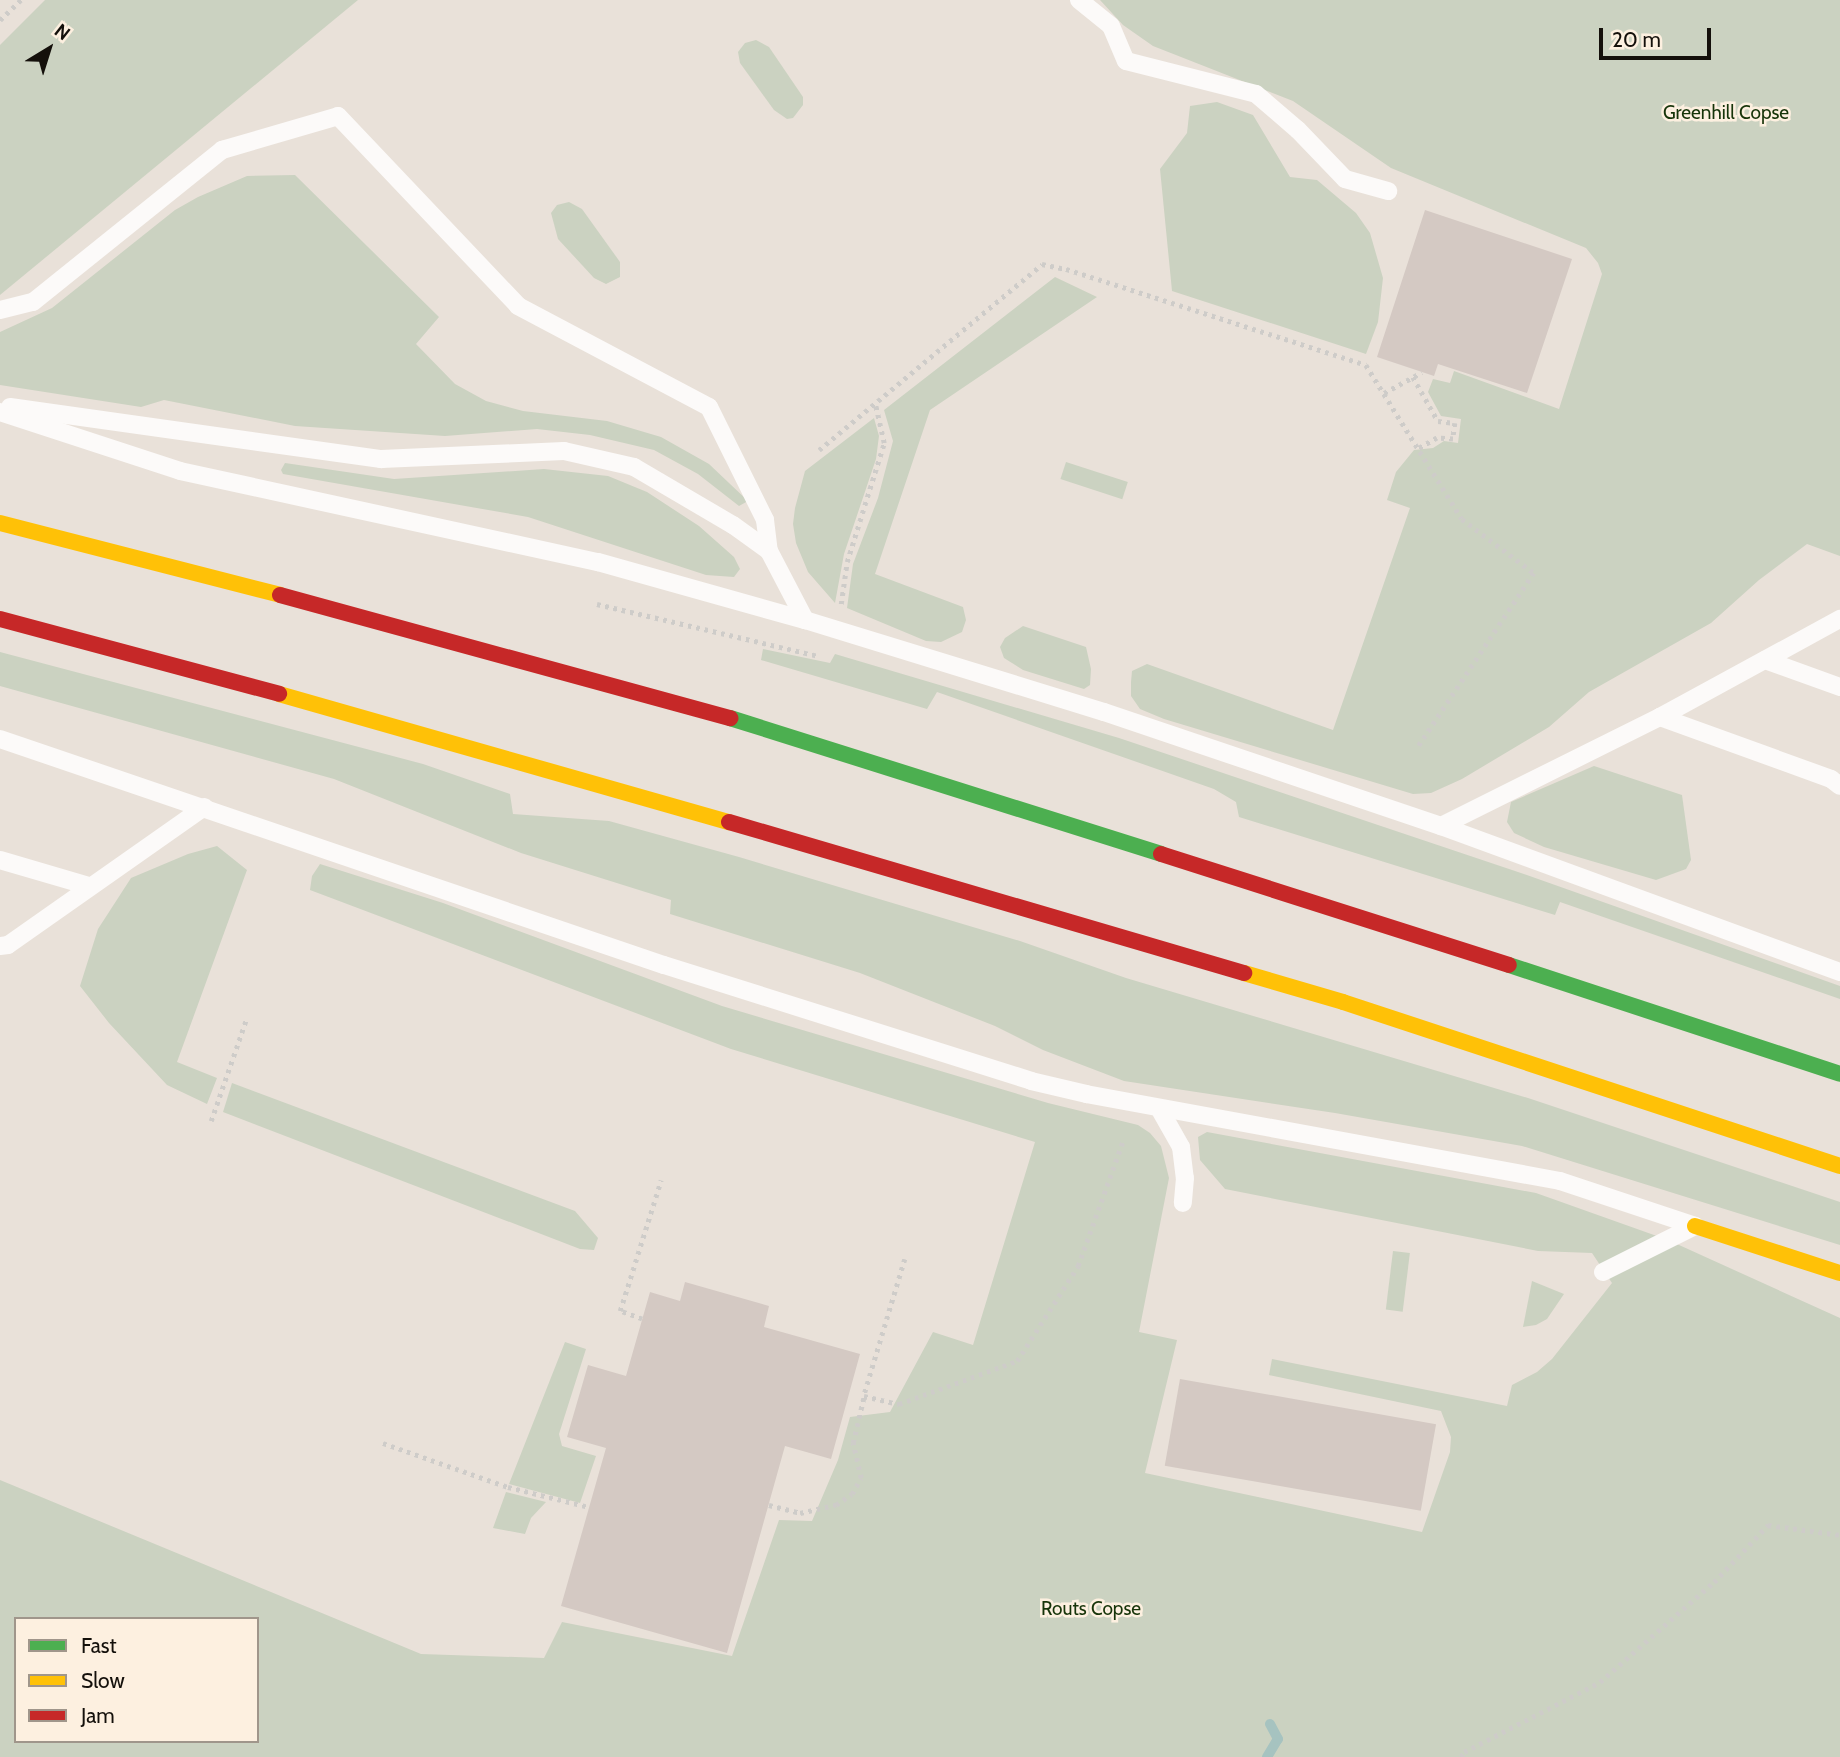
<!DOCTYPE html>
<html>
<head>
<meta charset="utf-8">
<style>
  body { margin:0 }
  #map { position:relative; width:1840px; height:1757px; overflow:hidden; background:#e9e1d9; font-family:Cabin,sans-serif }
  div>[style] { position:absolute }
  .green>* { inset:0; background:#cbd2c1; transform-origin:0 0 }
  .stream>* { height:10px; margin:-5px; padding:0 5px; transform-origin:5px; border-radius:5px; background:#a6c3c0 }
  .building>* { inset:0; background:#d4c9c3; transform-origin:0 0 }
  .path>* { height:4.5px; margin-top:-2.25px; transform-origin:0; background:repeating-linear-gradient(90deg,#ceccc9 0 3.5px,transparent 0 8.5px) }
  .lane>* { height:18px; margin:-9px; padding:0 9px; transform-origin:9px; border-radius:9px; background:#fcfaf9 }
  .fast>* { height:16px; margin:-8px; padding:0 8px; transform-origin:8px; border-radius:8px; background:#4caf50 }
  .slow>* { height:16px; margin:-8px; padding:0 8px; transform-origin:8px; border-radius:8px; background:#ffc107 }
  .jam>* { height:16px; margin:-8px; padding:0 8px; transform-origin:8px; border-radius:8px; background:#c62828 }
  span { translate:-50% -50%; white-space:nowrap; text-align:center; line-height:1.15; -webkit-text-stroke:5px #fdf0e0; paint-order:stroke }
  .park-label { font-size:19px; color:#163409 }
  .legend { position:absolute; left:14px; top:1617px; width:245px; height:126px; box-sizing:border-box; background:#fdf0e0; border:2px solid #a0968b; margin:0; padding:9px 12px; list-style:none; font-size:21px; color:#14100b }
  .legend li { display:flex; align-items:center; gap:14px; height:35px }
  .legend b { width:35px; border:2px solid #a0968b }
  .north { position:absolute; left:14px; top:14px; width:70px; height:70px; -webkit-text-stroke:5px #fdf0e0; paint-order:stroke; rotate:38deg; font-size:19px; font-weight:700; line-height:28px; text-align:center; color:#14100b }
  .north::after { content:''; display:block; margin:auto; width:24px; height:32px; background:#14100b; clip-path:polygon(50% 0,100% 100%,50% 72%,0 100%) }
  .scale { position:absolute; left:1599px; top:28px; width:112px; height:32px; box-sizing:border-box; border:4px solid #14100b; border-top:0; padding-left:9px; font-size:21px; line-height:24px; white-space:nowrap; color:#14100b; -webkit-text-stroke:5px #fdf0e0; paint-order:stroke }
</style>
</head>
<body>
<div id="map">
  <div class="green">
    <div style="clip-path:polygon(45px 0,358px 0,0 295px,0 45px)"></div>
    <div style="clip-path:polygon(1100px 0,1840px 0,1840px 556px,1807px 544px,1759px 580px,1711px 623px,1589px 692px,1549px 727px,1462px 779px,1431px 793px,1413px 794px,1164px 719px,1140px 709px,1131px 696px,1131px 682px,1132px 671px,1147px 664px,1333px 730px,1410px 508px,1387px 500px,1396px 472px,1414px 450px,1433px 448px,1444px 441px,1458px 443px,1461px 419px,1441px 416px,1428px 392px,1433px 379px,1450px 383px,1454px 371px,1559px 409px,1602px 274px,1598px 263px,1586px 248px,1391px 168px,1293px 101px,1153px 46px,1123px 25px)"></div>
    <div style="clip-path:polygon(756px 40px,769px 47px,803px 97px,803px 105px,793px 118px,787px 119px,774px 110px,740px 63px,738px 52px,745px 43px)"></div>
    <div style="clip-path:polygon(1217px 102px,1253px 115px,1290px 177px,1317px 180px,1356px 213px,1370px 233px,1383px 278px,1378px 322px,1366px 354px,1172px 291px,1160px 169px,1187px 133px,1190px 106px)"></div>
    <div style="clip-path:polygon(295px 175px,439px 317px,416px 344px,455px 384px,486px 401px,523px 411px,607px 421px,661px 437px,709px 464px,748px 501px,739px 506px,698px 474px,654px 450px,590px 435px,537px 429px,445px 436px,295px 426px,164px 400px,141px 407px,0 385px,0 332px,52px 308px,175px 210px,198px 197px,247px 176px)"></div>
    <div style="clip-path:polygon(569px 202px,582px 209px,620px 262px,620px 277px,606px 284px,594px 278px,558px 239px,551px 213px,557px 205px)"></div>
    <div style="clip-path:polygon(1055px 277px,1097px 297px,930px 410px,875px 574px,963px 607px,966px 620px,962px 632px,941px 642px,926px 641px,847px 608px,853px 564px,878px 498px,893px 441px,884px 410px)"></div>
    <div style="clip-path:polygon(874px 418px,879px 436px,876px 459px,844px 554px,835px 603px,808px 572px,796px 543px,793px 524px,795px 508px,805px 471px)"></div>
    <div style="left:1066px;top:462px;width:65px;height:18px;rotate:18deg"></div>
    <div style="clip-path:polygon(285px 463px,394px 479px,544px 469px,608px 476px,647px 492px,699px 526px,734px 557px,740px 569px,734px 577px,706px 575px,528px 517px,283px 474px,281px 470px)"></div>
    <div style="clip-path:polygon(1023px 626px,1086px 647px,1091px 669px,1090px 685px,1084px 689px,1023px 670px,1004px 658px,1000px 647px,1005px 638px)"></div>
    <div style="clip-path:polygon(763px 649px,830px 663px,835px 654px,1119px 738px,1518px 872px,1840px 986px,1840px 999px,1560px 902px,1555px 915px,1239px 817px,1236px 802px,1214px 789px,937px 692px,927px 709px,761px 660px)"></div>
    <div style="clip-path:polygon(0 652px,423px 764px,510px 794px,513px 814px,609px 821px,739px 857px,1020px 941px,1126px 978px,1528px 1098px,1840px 1202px,1840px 1245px,1522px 1146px,1335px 1113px,1124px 1081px,1043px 1050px,995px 1026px,860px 973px,670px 914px,671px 900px,521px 853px,334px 779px,0 686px)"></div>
    <div style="clip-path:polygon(1594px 766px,1682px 795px,1691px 860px,1686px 869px,1656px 880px,1544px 847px,1514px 833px,1507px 822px,1511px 802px)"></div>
    <div style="clip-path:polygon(217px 846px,247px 870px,177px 1062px,217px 1078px,207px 1104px,167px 1085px,109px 1023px,80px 986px,98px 929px,131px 878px,188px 854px)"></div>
    <div style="clip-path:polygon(evenodd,320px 864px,443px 903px,722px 1006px,1048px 1103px,1138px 1125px,1150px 1133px,1161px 1146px,1169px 1178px,1139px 1332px,1177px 1340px,1145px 1473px,1422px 1532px,1450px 1452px,1451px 1437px,1441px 1411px,1269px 1375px,1272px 1359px,1507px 1406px,1512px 1385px,1537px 1372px,1552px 1359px,1612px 1283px,1592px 1253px,1538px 1251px,1225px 1189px,1200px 1160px,1198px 1137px,1207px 1132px,1536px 1193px,1668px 1240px,1840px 1318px,1840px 1757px,0 1757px,0 1480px,421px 1654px,544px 1658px,562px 1622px,732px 1656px,779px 1520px,812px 1521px,838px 1460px,850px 1417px,890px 1412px,933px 1332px,973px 1345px,1035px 1142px,731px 1049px,310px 890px,312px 876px,320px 864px,16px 1619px,257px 1619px,257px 1741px,16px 1741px,16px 1619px)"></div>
    <div style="clip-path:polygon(232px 1083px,575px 1211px,598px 1238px,594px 1250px,580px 1249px,223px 1112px)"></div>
    <div style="left:1393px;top:1251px;width:17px;height:59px;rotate:7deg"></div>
    <div style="clip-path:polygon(1532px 1281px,1564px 1294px,1547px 1319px,1536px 1325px,1523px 1327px)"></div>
    <div style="clip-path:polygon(565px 1342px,586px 1349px,559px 1434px,562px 1446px,596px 1456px,580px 1503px,509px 1484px)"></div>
    <div style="clip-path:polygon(506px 1492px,546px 1502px,531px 1518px,525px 1534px,493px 1528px)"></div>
  </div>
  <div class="stream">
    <div style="left:1267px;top:1757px;width:21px;rotate:-59deg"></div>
    <div style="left:1278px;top:1739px;width:17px;rotate:-118deg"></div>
  </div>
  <div class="building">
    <div style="clip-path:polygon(1425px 210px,1572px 259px,1527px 393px,1438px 364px,1434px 376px,1377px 357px)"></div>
    <div style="clip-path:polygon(685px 1282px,769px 1306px,764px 1327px,860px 1354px,831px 1459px,785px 1446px,727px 1653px,561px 1606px,606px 1448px,567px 1437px,588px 1365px,626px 1376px,650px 1292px,680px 1301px)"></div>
    <div style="left:1180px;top:1379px;width:260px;height:88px;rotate:10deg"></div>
  </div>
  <div class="path">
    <div style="left:0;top:20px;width:29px;rotate:-44deg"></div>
    <div style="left:1413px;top:377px;width:51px;rotate:60.4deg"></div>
    <div style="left:1438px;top:421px;width:17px;rotate:7deg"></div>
    <div style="left:1455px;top:423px;width:16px;rotate:97deg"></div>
    <div style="left:1453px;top:439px;width:16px;rotate:-176deg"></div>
    <div style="left:1437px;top:438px;width:22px;rotate:150deg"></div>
    <div style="left:1384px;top:393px;width:43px;rotate:-28.9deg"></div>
    <div style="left:819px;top:450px;width:290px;rotate:-39.8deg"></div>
    <div style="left:1042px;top:264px;width:25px;rotate:12deg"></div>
    <div style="left:1066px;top:269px;width:315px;rotate:17.7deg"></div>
    <div style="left:1366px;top:365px;width:181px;rotate:58.1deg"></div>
    <div style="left:1462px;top:519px;width:90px;rotate:36.9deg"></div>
    <div style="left:1534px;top:573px;width:209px;rotate:123.7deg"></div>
    <div style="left:597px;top:604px;width:227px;rotate:13.2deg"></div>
    <div style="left:841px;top:604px;width:42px;rotate:-81.9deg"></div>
    <div style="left:847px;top:562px;width:125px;rotate:-72.7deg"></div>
    <div style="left:884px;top:443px;width:41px;rotate:-102.7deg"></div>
    <div style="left:211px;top:1121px;width:107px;rotate:-70.9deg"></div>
    <div style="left:905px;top:1259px;width:143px;rotate:106.7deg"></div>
    <div style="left:864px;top:1396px;width:36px;rotate:13deg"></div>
    <div style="left:899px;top:1404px;width:126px;rotate:-20deg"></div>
    <div style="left:1017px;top:1361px;width:113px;rotate:-57.3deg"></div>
    <div style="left:1078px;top:1266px;width:133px;rotate:-70.2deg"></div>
    <div style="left:642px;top:1319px;width:23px;rotate:-160deg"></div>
    <div style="left:620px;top:1311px;width:137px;rotate:-72.6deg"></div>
    <div style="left:383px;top:1443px;width:133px;rotate:19.4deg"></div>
    <div style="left:508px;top:1487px;width:83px;rotate:13.9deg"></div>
    <div style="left:769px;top:1505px;width:32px;rotate:14deg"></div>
    <div style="left:800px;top:1513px;width:37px;rotate:-13deg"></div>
    <div style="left:836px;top:1505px;width:19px;rotate:-35deg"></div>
    <div style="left:852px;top:1494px;width:18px;rotate:-61deg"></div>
    <div style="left:861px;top:1478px;width:36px;rotate:-103deg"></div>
    <div style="left:853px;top:1443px;width:48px;rotate:-76.8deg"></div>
    <div style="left:1461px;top:1757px;width:6px;rotate:-59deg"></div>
    <div style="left:1464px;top:1752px;width:153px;rotate:-27.2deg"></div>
    <div style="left:1600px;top:1682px;width:152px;rotate:-41.3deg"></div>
    <div style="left:1714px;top:1582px;width:79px;rotate:-46.5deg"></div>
    <div style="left:1768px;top:1525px;width:73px;rotate:7.9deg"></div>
  </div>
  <div class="lane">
    <div style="left:1079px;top:0;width:41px;rotate:39.1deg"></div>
    <div style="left:1111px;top:26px;width:38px;rotate:67deg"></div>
    <div style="left:1126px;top:61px;width:134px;rotate:14.2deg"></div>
    <div style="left:1256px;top:94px;width:55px;rotate:40.6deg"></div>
    <div style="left:1298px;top:130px;width:68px;rotate:46.2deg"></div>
    <div style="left:1345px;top:179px;width:45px;rotate:15.6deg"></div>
    <div style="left:0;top:310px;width:34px;rotate:-14deg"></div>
    <div style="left:33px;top:302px;width:243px;rotate:-38.8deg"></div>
    <div style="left:222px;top:150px;width:121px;rotate:-16.3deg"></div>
    <div style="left:338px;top:116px;width:262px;rotate:46.5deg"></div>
    <div style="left:518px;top:306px;width:216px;rotate:27.9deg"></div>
    <div style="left:709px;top:407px;width:126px;rotate:63.6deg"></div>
    <div style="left:765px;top:520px;width:31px;rotate:83deg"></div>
    <div style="left:769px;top:551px;width:78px;rotate:62.4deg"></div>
    <div style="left:10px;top:407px;width:375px;rotate:8deg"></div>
    <div style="left:381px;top:459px;width:183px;rotate:-2.5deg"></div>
    <div style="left:564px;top:451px;width:72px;rotate:12.9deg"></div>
    <div style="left:634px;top:467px;width:115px;rotate:30.4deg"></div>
    <div style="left:733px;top:525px;width:44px;rotate:35.8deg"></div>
    <div style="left:0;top:412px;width:189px;rotate:18.1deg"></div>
    <div style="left:180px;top:471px;width:428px;rotate:12.3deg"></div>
    <div style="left:598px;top:562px;width:215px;rotate:15.7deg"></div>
    <div style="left:805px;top:620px;width:313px;rotate:17.1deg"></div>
    <div style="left:1104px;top:712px;width:356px;rotate:18.7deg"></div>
    <div style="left:1441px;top:826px;width:425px;rotate:20.1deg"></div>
    <div style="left:1765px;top:660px;width:80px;rotate:19.8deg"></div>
    <div style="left:1660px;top:717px;width:182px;rotate:19.9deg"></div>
    <div style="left:1831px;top:779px;width:11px;rotate:38deg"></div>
    <div style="left:0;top:739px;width:701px;rotate:18.8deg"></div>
    <div style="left:664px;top:965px;width:385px;rotate:17.5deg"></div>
    <div style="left:1031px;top:1081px;width:57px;rotate:13.3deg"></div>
    <div style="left:1086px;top:1094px;width:482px;rotate:10.4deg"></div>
    <div style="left:1560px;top:1181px;width:142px;rotate:18.4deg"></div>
    <div style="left:1441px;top:826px;width:245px;rotate:-26.5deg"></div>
    <div style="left:1660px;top:717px;width:205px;rotate:-28.6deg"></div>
    <div style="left:0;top:860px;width:93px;rotate:16.3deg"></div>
    <div style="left:0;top:946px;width:8px;rotate:-7deg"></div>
    <div style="left:8px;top:945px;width:240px;rotate:-35.1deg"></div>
    <div style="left:1159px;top:1108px;width:45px;rotate:60.6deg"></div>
    <div style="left:1181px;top:1147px;width:31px;rotate:83deg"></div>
    <div style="left:1185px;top:1178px;width:25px;rotate:95deg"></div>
    <div style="left:1603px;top:1272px;width:103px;rotate:-26.6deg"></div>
  </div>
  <div class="fast">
    <div style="left:730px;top:718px;width:452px;rotate:17.5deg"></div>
    <div style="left:1509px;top:965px;width:348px;rotate:18.2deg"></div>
  </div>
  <div class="slow">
    <div style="left:0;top:523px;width:289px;rotate:14.4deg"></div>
    <div style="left:279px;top:694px;width:468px;rotate:15.9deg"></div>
    <div style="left:1244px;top:973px;width:103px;rotate:16.3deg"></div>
    <div style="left:1343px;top:1002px;width:523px;rotate:18.26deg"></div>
    <div style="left:1695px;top:1226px;width:152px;rotate:18deg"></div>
  </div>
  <div class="jam">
    <div style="left:280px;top:595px;width:467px;rotate:15.3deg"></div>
    <div style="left:0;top:619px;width:289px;rotate:15deg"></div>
    <div style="left:729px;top:822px;width:537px;rotate:16.34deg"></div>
    <div style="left:1161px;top:854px;width:365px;rotate:17.7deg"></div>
  </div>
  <div class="park-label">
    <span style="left:1726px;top:113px">Greenhill Copse</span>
    <span style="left:1091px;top:1609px">Routs Copse</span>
  </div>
  <ul class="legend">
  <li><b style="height:9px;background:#4caf50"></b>Fast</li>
  <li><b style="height:9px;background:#ffc107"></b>Slow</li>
  <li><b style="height:9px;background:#c62828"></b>Jam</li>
  </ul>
  <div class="north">N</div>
  <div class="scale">20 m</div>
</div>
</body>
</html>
